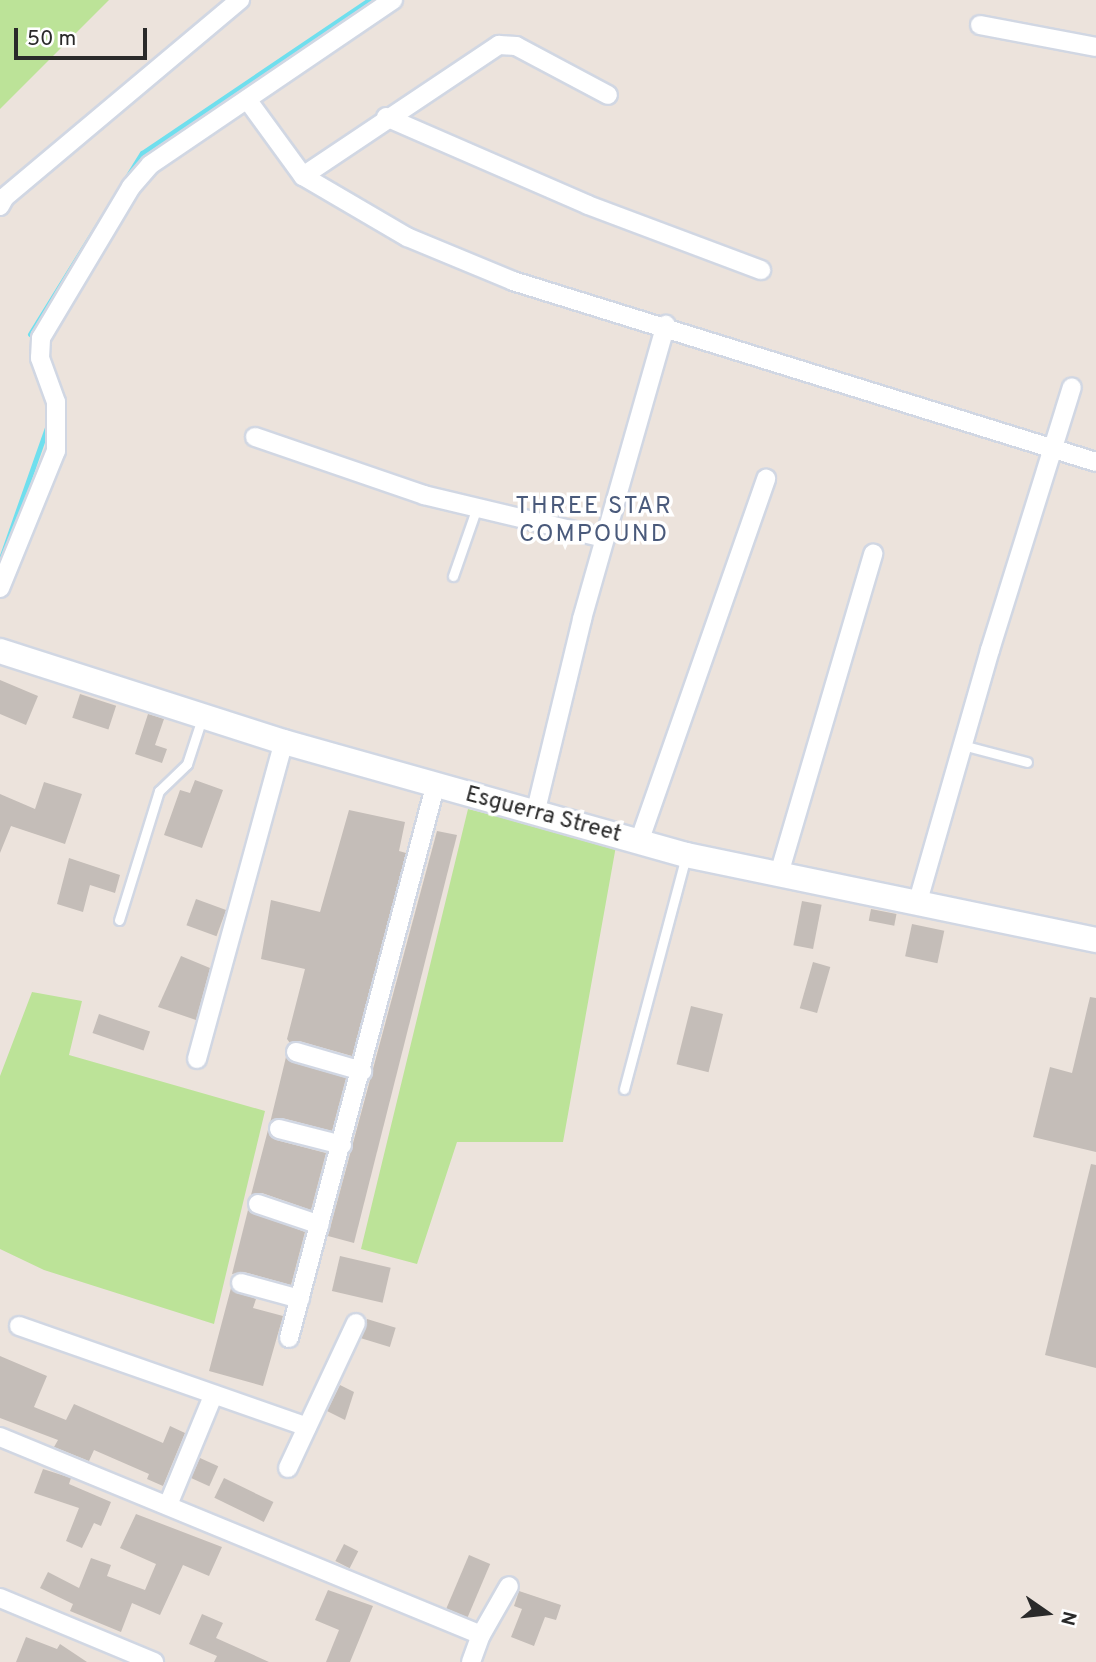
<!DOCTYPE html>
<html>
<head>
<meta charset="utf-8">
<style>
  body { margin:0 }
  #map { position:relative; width:1096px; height:1662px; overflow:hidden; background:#ece3dc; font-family:Overpass,sans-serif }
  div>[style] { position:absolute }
  .green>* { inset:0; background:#bce398 }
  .stream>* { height:5px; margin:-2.5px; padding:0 2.5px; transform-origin:2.5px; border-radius:2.5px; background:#6fdfee }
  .building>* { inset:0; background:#c4bdb8; transform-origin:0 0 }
  .roads { filter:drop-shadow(2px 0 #d1d7e3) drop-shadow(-2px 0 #d1d7e3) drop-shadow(0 2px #d1d7e3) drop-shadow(0 -2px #d1d7e3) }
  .service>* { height:9px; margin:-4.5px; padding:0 4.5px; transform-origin:4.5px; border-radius:4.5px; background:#fff }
  .minor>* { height:18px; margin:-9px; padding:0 9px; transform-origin:9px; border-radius:9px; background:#fff }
  .secondary>* { height:24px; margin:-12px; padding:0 12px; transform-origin:12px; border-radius:12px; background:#fff }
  span { translate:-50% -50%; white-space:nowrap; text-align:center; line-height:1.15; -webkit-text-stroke:7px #fff; paint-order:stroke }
  .street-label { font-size:23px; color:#2a2a2a }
  .neighbourhood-label { font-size:24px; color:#4a5a7b; letter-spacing:2px }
  .north { position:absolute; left:1012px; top:1578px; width:70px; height:70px; -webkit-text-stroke:5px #fff; paint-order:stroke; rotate:104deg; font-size:19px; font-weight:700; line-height:28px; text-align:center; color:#2a2a2a }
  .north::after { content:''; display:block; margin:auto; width:24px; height:32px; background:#2a2a2a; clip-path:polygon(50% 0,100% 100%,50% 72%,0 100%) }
  .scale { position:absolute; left:14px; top:28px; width:133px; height:32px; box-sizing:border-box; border:4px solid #2a2a2a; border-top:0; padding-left:9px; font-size:21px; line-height:24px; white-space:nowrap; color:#2a2a2a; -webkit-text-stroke:5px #fff; paint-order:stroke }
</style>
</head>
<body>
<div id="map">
  <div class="green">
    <div style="clip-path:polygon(0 0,109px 0,0 109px)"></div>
    <div style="clip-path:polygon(468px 809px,616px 846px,563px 1142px,457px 1142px,417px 1264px,361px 1249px)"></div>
    <div style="clip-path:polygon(32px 992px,82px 1001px,69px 1055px,265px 1111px,214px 1324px,44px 1270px,0 1249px,0 1076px)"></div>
  </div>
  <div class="stream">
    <div style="left:30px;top:334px;width:213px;rotate:-58.3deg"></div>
    <div style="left:142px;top:153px;width:274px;rotate:-34deg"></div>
    <div style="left:0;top:561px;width:144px;rotate:-70.6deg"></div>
  </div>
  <div class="building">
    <div style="clip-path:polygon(0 680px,38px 696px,26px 725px,0 714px)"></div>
    <div style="left:80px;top:694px;width:38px;height:25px;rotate:18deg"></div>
    <div style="clip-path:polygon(148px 714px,164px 719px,155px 745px,167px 749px,162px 763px,135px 754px)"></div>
    <div style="clip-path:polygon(195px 780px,223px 790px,202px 848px,164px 835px,180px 790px,190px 793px)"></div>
    <div style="clip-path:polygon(44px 782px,82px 794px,65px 844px,11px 826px,0 853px,0 794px,35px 809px)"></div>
    <div style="clip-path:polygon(349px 810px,405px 822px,399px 851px,406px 853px,352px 1056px,299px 1041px,290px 1043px,287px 1039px,305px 969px,261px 959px,271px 900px,320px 912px)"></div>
    <div style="clip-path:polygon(437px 831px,457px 835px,354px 1243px,328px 1236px)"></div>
    <div style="clip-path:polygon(69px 858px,120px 875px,115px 893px,90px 885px,83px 912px,57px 904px)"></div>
    <div style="left:196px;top:899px;width:32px;height:28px;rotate:20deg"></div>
    <div style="left:802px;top:901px;width:20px;height:45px;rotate:11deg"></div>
    <div style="left:871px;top:909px;width:26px;height:12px;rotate:11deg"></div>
    <div style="left:912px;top:924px;width:33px;height:33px;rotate:12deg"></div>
    <div style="clip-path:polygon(181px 956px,210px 968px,196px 1020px,158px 1007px)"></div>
    <div style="left:813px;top:962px;width:18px;height:48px;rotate:16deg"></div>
    <div style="clip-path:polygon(1090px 997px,1096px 998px,1096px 1152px,1033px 1137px,1050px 1067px,1072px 1073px)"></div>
    <div style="left:691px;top:1006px;width:33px;height:60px;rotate:14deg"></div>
    <div style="left:99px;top:1014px;width:54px;height:20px;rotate:19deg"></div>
    <div style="clip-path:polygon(286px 1057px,346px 1078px,332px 1131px,282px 1118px,270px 1123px)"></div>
    <div style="clip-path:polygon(268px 1130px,276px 1140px,326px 1153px,311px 1210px,262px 1193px,251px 1195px)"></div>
    <div style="clip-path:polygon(1091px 1164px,1096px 1165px,1096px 1368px,1045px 1355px)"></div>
    <div style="clip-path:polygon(248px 1210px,305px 1232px,291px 1285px,244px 1272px,232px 1274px)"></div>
    <div style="left:340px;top:1256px;width:52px;height:36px;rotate:13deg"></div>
    <div style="clip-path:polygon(231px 1288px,256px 1299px,253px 1308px,283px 1316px,263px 1386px,209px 1371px)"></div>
    <div style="left:367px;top:1319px;width:30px;height:20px;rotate:17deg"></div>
    <div style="clip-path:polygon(0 1356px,47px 1376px,34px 1407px,66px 1420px,74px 1404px,163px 1443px,170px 1426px,185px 1433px,163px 1486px,147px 1479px,149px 1474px,94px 1450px,89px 1461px,54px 1447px,58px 1440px,0 1418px)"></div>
    <div style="clip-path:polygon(340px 1385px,354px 1392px,345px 1420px,327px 1411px)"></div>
    <div style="left:200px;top:1458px;width:20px;height:22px;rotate:24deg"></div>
    <div style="clip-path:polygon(43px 1469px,71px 1478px,69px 1484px,111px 1502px,101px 1526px,94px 1523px,82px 1548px,66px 1541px,79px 1508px,34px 1493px)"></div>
    <div style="left:224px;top:1478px;width:55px;height:22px;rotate:26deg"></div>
    <div style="clip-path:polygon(136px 1514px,222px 1547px,209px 1576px,183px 1565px,160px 1615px,132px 1603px,121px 1632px,70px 1611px,73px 1604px,40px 1588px,48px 1572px,79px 1588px,91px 1558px,111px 1565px,107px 1576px,145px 1590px,156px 1564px,120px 1548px)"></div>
    <div style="left:344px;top:1544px;width:16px;height:19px;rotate:27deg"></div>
    <div style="left:469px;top:1555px;width:23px;height:58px;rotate:23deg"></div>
    <div style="clip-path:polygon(328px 1590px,373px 1606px,350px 1662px,326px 1662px,339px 1630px,315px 1620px)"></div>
    <div style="clip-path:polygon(519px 1591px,561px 1605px,556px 1620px,545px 1617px,534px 1646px,511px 1637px,522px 1609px,514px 1606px)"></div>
    <div style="clip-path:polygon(202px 1614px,223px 1623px,216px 1638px,269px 1662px,214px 1662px,217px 1656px,189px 1644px)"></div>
    <div style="clip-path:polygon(26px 1637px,57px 1649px,60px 1644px,87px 1662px,16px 1662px)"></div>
  </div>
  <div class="roads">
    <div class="service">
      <div style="left:453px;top:576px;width:73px;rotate:-70.8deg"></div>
      <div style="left:966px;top:746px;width:63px;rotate:14.7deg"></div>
      <div style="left:119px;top:920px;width:135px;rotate:-72.8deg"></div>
      <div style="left:159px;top:791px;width:39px;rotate:-44deg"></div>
      <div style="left:187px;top:764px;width:48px;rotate:-71.9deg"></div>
      <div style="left:624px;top:1089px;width:241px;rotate:-75.1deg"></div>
    </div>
    <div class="minor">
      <div style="left:980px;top:25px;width:118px;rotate:10.7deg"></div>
      <div style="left:249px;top:102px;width:92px;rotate:53.9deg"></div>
      <div style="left:303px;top:176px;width:121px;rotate:30.4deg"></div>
      <div style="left:407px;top:237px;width:115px;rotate:22.5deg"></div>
      <div style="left:513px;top:281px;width:610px;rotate:17.25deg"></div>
      <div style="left:386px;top:117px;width:220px;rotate:23.5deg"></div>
      <div style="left:588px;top:205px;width:185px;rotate:20.6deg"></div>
      <div style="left:303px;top:176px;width:236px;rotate:-33.8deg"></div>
      <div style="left:499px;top:45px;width:17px;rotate:3deg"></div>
      <div style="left:516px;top:46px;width:104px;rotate:28deg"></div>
      <div style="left:0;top:206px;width:10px;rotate:-61deg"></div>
      <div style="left:5px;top:197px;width:307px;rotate:-40deg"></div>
      <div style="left:255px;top:437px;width:179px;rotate:18.9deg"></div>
      <div style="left:424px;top:495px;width:186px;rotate:13.4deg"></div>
      <div style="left:0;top:588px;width:148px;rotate:-67.8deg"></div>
      <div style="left:56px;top:451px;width:49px;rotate:-90deg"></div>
      <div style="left:56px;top:402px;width:47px;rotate:-110deg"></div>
      <div style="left:40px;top:358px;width:20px;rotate:-87deg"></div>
      <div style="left:41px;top:338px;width:176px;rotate:-59.2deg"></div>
      <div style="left:131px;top:187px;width:29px;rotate:-49deg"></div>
      <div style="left:150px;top:165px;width:294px;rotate:-34.2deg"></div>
      <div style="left:535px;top:814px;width:201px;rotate:-76.4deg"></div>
      <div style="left:582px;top:619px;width:306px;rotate:-74.1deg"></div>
      <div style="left:639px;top:842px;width:385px;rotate:-70.7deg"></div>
      <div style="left:779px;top:874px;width:334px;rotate:-73.6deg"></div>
      <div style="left:918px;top:901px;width:261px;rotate:-74deg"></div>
      <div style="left:990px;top:650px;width:275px;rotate:-72.7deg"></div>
      <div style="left:296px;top:1052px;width:69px;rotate:16.1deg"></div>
      <div style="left:197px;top:1059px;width:329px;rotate:-74.7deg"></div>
      <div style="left:279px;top:1129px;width:65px;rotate:14.3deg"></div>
      <div style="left:258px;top:1204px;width:65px;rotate:18.7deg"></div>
      <div style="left:241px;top:1283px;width:61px;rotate:15.2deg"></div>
      <div style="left:19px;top:1326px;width:305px;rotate:19.3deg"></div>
      <div style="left:289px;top:1338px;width:570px;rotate:-75.16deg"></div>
      <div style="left:0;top:1437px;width:520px;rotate:22.37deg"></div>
      <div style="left:288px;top:1468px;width:160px;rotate:-64.9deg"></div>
      <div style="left:168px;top:1505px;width:118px;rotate:-67.6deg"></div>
      <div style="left:0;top:1598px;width:167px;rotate:22.6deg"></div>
      <div style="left:471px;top:1662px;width:29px;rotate:-70deg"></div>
      <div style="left:481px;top:1635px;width:56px;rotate:-60.3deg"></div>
    </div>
    <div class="secondary">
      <div style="left:0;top:651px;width:298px;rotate:17.8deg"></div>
      <div style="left:284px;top:742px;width:418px;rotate:15.7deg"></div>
      <div style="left:686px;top:855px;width:419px;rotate:11.7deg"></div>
    </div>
  </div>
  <div class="street-label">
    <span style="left:543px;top:816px;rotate:15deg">Esguerra Street</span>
  </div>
  <div class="neighbourhood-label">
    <span style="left:594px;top:522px">THREE STAR<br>COMPOUND</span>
  </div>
  <div class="north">N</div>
  <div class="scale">50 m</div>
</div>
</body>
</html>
